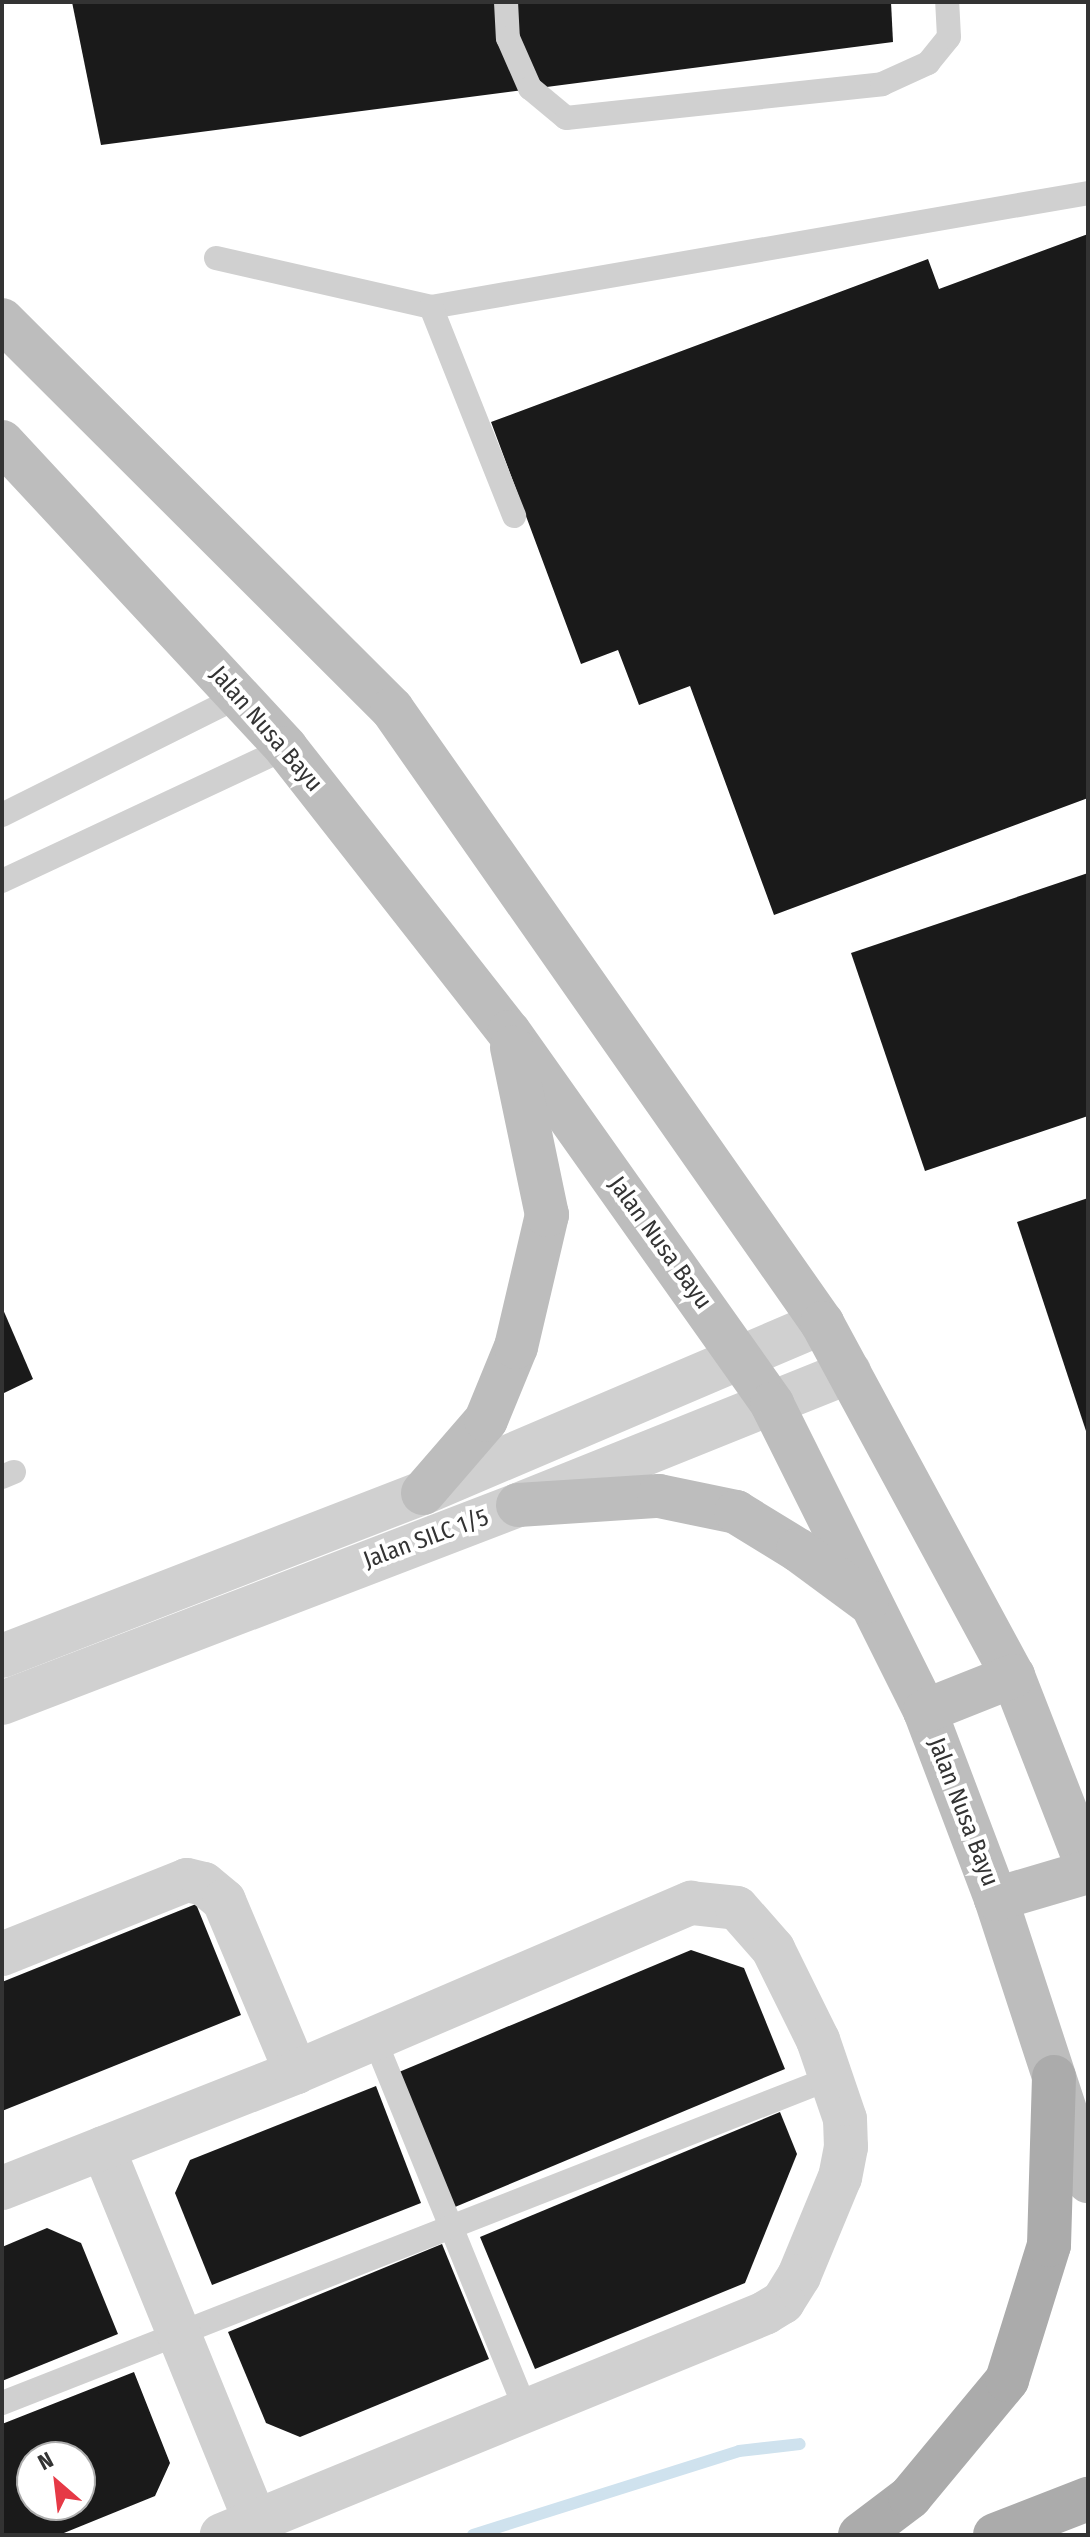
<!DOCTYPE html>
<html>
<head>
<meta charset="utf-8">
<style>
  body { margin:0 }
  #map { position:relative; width:1090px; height:2537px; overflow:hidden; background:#fff; font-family:"Fira Sans Condensed",sans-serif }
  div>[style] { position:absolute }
  .stream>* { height:12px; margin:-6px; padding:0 6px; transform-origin:6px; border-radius:6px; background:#cfe2ee }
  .building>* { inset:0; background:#1a1a1a }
  .service>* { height:24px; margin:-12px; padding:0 12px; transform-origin:12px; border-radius:12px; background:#d0d0d0 }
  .minor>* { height:44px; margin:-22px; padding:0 22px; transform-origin:22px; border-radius:22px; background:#d0d0d0 }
  .tertiary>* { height:44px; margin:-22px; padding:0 22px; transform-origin:22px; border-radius:22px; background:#d0d0d0 }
  .secondary>* { height:44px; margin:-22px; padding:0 22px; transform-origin:22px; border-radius:22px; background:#bdbdbd }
  .primary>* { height:44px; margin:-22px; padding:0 22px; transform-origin:22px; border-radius:22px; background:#ababab }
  span { translate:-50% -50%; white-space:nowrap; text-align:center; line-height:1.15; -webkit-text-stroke:8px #fff; paint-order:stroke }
  .street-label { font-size:24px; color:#333 }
  .frame { position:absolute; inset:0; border:4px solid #333; pointer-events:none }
  .north { position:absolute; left:16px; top:2441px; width:80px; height:80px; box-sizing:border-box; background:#fff; border:2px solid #adadad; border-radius:50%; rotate:332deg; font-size:22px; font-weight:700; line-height:32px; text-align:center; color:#333 }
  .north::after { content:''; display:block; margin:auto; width:28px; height:36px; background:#e63946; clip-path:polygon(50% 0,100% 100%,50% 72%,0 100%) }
</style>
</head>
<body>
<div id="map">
  <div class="stream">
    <div style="left:473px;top:2535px;width:279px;rotate:-17.5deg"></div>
    <div style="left:739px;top:2451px;width:61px;rotate:-6.5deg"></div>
  </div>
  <div class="building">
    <div style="clip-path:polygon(72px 2px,891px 2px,893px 42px,101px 145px)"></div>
    <div style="clip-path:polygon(1088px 234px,1088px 798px,774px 915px,690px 686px,639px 705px,618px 650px,581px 664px,491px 422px,928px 259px,939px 289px)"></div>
    <div style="clip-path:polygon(1088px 873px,1088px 1116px,925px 1171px,851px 953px)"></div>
    <div style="clip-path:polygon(1088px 1198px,1088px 1434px,1087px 1434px,1017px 1222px)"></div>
    <div style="clip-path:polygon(2px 1307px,33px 1379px,2px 1394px)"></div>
    <div style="clip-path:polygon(196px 1904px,241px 2015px,2px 2111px,2px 1982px)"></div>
    <div style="clip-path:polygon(691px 1950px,744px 1968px,785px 2069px,455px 2207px,399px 2072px)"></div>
    <div style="clip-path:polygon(376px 2086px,421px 2203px,212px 2285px,175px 2193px,190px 2160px)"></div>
    <div style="clip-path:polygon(780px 2112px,797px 2154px,745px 2283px,535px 2369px,480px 2237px)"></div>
    <div style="clip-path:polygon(47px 2228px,81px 2243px,118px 2334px,2px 2381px,2px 2247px)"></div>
    <div style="clip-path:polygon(442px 2244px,489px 2359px,300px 2437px,266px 2423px,228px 2332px)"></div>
    <div style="clip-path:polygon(evenodd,134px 2372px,170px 2463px,155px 2496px,59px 2535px,2px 2535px,2px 2424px,134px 2372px,32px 2457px,80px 2457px,80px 2505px,32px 2505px,32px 2457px)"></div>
  </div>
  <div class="service">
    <div style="left:506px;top:2px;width:36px;rotate:87deg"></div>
    <div style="left:508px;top:38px;width:55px;rotate:66.3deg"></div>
    <div style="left:530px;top:88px;width:47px;rotate:39.8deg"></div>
    <div style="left:566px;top:118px;width:318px;rotate:-6.1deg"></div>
    <div style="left:882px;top:84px;width:51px;rotate:-24.5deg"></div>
    <div style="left:928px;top:63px;width:33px;rotate:-51deg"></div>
    <div style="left:949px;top:37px;width:35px;rotate:-93deg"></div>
    <div style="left:216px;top:258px;width:221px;rotate:12.8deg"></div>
    <div style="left:431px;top:307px;width:667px;rotate:-9.84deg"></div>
    <div style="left:431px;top:307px;width:225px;rotate:68.3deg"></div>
    <div style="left:2px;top:815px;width:266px;rotate:-26.6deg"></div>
    <div style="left:2px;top:881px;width:314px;rotate:-25.1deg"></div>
    <div style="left:2px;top:1477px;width:13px;rotate:-23deg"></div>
    <div style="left:374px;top:2038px;width:403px;rotate:67.8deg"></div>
    <div style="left:2px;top:2403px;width:890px;rotate:-21.41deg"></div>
  </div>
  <div class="minor">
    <div style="left:2px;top:1954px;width:199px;rotate:-21.8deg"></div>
    <div style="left:187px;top:1880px;width:17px;rotate:13deg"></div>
    <div style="left:204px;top:1884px;width:26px;rotate:40deg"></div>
    <div style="left:224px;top:1901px;width:186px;rotate:67.2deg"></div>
    <div style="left:103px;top:2148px;width:403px;rotate:67.8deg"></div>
    <div style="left:2px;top:2188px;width:316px;rotate:-21.5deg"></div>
    <div style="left:296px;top:2072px;width:430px;rotate:-23.2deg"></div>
    <div style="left:691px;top:1903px;width:46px;rotate:6.2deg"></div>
    <div style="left:737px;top:1908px;width:55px;rotate:48.7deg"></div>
    <div style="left:773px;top:1949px;width:102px;rotate:63.7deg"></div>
    <div style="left:818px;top:2040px;width:83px;rotate:71.1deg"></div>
    <div style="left:845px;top:2119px;width:28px;rotate:88deg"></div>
    <div style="left:846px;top:2147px;width:31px;rotate:101deg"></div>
    <div style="left:840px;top:2177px;width:107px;rotate:112.5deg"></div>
    <div style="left:799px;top:2276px;width:31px;rotate:122deg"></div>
    <div style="left:783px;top:2302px;width:21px;rotate:149deg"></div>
    <div style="left:765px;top:2313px;width:587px;rotate:157.76deg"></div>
  </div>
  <div class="tertiary">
    <div style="left:2px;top:1656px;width:451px;rotate:-21.2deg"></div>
    <div style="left:423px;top:1493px;width:434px;rotate:-23.1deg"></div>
    <div style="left:2px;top:1703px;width:553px;rotate:-20.99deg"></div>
    <div style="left:518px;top:1505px;width:357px;rotate:-21.9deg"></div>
  </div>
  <div class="secondary">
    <div style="left:2px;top:320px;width:551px;rotate:44.93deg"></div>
    <div style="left:392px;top:709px;width:750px;rotate:55deg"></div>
    <div style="left:822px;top:1323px;width:401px;rotate:61.6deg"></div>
    <div style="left:1013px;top:1676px;width:206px;rotate:68.7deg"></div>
    <div style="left:2px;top:442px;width:417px;rotate:47.1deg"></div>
    <div style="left:286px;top:748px;width:361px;rotate:51.9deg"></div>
    <div style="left:509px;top:1032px;width:456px;rotate:54.7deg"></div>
    <div style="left:772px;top:1404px;width:343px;rotate:63.5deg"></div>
    <div style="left:925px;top:1711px;width:201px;rotate:69.3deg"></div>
    <div style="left:996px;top:1899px;width:297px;rotate:71.9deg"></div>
    <div style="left:423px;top:1493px;width:96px;rotate:-49.2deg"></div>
    <div style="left:486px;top:1420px;width:79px;rotate:-67.7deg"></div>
    <div style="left:516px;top:1347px;width:136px;rotate:-76.8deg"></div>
    <div style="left:547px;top:1215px;width:171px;rotate:-101.8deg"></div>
    <div style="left:518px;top:1505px;width:141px;rotate:-3.7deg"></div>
    <div style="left:659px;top:1496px;width:79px;rotate:11.7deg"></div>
    <div style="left:736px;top:1512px;width:73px;rotate:31.5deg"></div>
    <div style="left:798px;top:1550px;width:86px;rotate:36.5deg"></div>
    <div style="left:925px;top:1711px;width:95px;rotate:-21.7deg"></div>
    <div style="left:996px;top:1899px;width:96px;rotate:-16.4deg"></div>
  </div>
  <div class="primary">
    <div style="left:860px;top:2535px;width:63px;rotate:-37.2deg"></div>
    <div style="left:910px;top:2497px;width:152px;rotate:-50.3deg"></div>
    <div style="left:1007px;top:2380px;width:141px;rotate:-72.7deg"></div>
    <div style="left:1049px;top:2245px;width:168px;rotate:-88.3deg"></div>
    <div style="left:995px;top:2535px;width:100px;rotate:-21.2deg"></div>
  </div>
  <div class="street-label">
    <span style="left:266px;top:729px;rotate:49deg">Jalan Nusa Bayu</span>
    <span style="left:660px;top:1243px;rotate:54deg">Jalan Nusa Bayu</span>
    <span style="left:426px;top:1539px;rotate:-20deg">Jalan SILC 1/5</span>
    <span style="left:963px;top:1812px;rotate:69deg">Jalan Nusa Bayu</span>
  </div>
  <div class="frame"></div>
  <div class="north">N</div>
</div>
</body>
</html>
